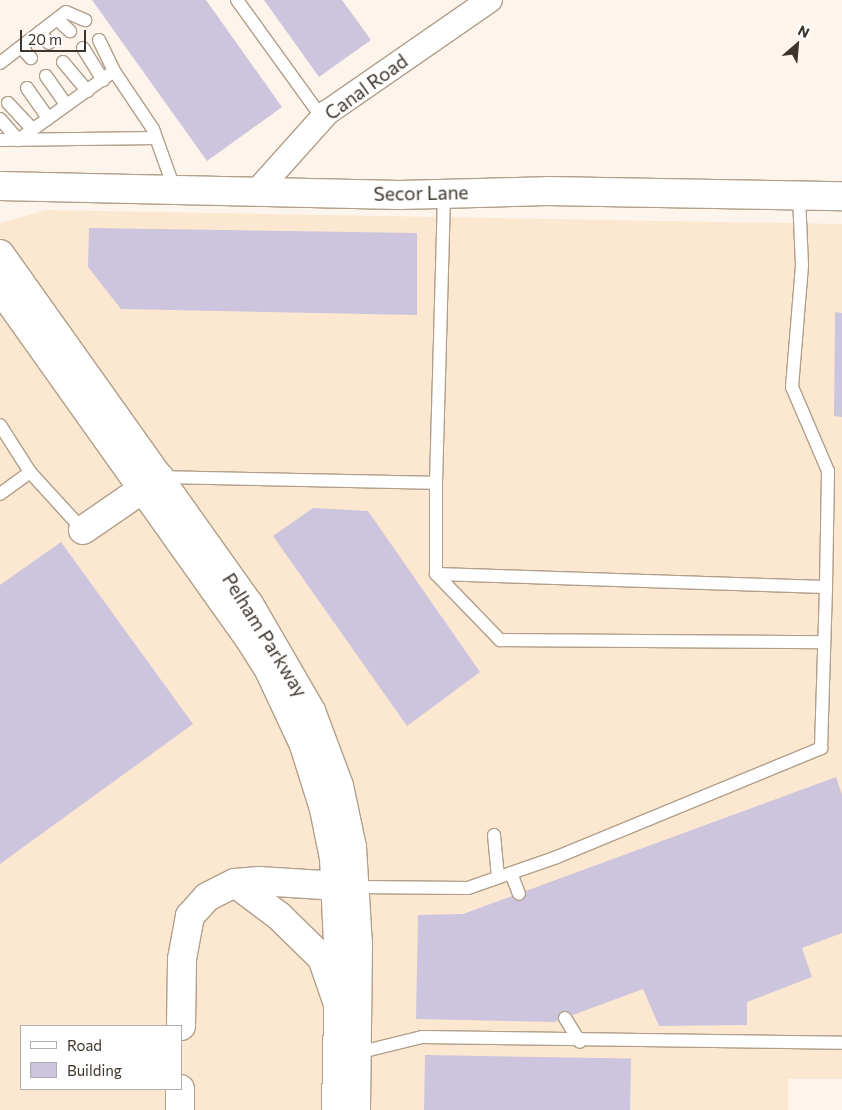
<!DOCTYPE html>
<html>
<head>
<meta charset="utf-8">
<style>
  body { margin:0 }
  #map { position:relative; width:842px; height:1110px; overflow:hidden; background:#fdf5ec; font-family:Commissioner,sans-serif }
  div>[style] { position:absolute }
  .built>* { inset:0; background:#fce8d1 }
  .building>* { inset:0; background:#cdc4de; transform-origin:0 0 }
  .roads { filter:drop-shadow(1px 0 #b19f8a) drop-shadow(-1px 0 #b19f8a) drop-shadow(0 1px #b19f8a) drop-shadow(0 -1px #b19f8a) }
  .service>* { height:12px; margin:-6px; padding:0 6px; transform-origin:6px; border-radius:6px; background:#fff }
  .minor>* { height:24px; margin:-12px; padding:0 12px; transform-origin:12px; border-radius:12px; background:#fff }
  .tertiary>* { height:28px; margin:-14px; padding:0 14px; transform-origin:14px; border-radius:14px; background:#fff }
  .secondary>* { height:28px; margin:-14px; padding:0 14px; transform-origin:14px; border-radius:14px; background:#fff }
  span { translate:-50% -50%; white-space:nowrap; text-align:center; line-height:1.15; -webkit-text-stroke:5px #fff; paint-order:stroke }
  .street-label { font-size:19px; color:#3d352c }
  .legend { position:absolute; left:20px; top:1025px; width:162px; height:65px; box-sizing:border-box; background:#fff; border:1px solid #b1aeab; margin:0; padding:6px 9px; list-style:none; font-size:15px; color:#3d352c }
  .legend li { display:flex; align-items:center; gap:10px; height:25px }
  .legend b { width:25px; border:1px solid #b1aeab }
  .north { position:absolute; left:772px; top:20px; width:50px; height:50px; -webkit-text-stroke:4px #fff; paint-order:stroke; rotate:27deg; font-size:14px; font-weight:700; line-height:20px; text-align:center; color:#3d352c }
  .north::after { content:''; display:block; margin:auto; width:18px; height:22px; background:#3d352c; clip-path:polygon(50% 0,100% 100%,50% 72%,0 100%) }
  .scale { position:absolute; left:20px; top:30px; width:66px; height:22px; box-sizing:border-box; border:2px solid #3d352c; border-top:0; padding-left:6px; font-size:15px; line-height:18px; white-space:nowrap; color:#3d352c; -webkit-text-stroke:4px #fff; paint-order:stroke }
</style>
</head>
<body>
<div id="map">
  <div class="built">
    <div style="clip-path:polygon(evenodd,46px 210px,842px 224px,842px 1079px,788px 1079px,788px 1110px,0 1110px,0 223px,46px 210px,21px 1026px,181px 1026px,181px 1089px,21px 1089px,21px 1026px)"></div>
  </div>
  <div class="building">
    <div style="clip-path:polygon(92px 0,206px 0,282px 107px,207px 161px)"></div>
    <div style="clip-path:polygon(264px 0,342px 0,371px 40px,319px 77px)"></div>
    <div style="clip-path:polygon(89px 228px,417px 233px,417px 315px,121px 309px,88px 267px)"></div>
    <div style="clip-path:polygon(835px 312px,842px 313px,842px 417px,834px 416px)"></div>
    <div style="clip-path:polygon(313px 508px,368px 511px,480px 672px,407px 726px,273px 536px)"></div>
    <div style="clip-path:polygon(61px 542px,193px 724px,0 864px,0 585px)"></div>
    <div style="clip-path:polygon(836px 777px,842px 795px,842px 933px,802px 948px,812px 977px,747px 1002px,747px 1025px,659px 1026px,643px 989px,554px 1022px,416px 1019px,418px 915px,463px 914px)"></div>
    <div style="left:425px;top:1055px;width:206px;height:55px;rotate:1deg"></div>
  </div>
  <div class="roads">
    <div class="service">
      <div style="left:237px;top:0;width:145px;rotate:54.2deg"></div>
      <div style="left:57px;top:19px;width:18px;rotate:43deg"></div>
      <div style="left:40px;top:32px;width:14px;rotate:51deg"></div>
      <div style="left:99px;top:40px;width:34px;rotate:64deg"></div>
      <div style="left:21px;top:47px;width:15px;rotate:48deg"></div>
      <div style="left:83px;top:48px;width:38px;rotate:58deg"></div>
      <div style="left:63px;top:62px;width:38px;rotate:50deg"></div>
      <div style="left:0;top:63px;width:83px;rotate:-37.7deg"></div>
      <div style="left:66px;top:12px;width:21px;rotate:23deg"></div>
      <div style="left:46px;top:76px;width:35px;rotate:55deg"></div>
      <div style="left:27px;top:88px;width:37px;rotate:55deg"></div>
      <div style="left:8px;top:103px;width:35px;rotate:47deg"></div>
      <div style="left:0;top:119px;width:28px;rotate:49deg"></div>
      <div style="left:18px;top:140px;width:118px;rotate:-35.7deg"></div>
      <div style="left:114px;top:71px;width:70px;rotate:56.1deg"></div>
      <div style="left:153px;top:129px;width:63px;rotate:70.4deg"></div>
      <div style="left:0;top:140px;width:156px;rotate:-0.7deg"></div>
      <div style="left:0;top:425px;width:56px;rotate:57.4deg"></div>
      <div style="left:30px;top:472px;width:79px;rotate:47.6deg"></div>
      <div style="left:160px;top:477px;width:276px;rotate:1.2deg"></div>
      <div style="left:436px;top:483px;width:290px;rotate:-88.4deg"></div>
      <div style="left:436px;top:483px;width:91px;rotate:90deg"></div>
      <div style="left:436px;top:574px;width:390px;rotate:1.9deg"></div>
      <div style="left:826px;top:587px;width:116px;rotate:-89deg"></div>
      <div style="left:828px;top:471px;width:91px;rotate:-113.2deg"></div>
      <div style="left:792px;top:387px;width:122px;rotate:-85.3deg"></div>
      <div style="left:802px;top:265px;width:69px;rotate:-92.5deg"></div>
      <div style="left:0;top:494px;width:37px;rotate:-36deg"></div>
      <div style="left:436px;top:574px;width:92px;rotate:45.9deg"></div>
      <div style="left:500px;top:640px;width:322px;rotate:0.4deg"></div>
      <div style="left:494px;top:835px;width:42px;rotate:84.6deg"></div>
      <div style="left:511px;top:873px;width:22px;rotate:69deg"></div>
      <div style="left:355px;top:887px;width:113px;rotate:0.5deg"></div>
      <div style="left:468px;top:888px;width:94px;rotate:-19.2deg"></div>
      <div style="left:557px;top:857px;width:286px;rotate:-22.4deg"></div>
      <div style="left:821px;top:748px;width:161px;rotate:-88.2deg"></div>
      <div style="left:565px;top:1018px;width:28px;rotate:58deg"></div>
      <div style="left:357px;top:1053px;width:67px;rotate:-13.8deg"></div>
      <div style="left:422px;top:1037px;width:420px;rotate:0.8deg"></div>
    </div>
    <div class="minor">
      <div style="left:257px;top:191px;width:106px;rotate:-48.1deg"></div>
      <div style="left:328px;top:112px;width:197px;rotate:-34.7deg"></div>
    </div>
    <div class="tertiary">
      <div style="left:0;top:186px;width:399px;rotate:1.3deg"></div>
      <div style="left:399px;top:195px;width:148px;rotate:-1.5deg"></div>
      <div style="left:547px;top:191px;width:295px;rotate:1deg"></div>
      <div style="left:83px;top:530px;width:93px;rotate:-34.5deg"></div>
      <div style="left:235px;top:883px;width:55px;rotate:36.9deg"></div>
      <div style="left:279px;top:916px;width:60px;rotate:44.3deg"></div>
      <div style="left:322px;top:958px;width:46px;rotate:70.8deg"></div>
      <div style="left:181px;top:1026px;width:67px;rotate:-89.1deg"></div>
      <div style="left:182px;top:959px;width:44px;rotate:-79.5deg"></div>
      <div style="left:190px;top:916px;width:25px;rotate:-48deg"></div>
      <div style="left:207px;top:897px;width:31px;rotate:-27deg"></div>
      <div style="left:235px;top:883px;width:24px;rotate:-5deg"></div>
      <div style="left:259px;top:881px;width:96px;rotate:3.6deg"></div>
      <div style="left:180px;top:1089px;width:21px;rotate:90deg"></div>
    </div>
    <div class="secondary">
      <div style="left:0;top:254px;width:430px;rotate:54.6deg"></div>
      <div style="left:249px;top:604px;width:124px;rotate:59.9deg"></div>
      <div style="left:311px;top:711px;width:80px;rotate:69.5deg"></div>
      <div style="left:339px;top:786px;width:62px;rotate:78deg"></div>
      <div style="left:352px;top:847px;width:97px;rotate:86.5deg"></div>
      <div style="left:358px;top:944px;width:166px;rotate:90.7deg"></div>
      <div style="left:0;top:288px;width:430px;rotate:54.6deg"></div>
      <div style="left:249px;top:638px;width:40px;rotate:58deg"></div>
      <div style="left:270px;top:672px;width:81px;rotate:65deg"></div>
      <div style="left:304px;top:745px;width:67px;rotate:72.6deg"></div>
      <div style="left:324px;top:809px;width:50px;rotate:78.5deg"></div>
      <div style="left:334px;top:858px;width:108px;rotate:87.3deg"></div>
      <div style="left:339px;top:966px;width:144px;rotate:91.2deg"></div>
    </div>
  </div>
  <div class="street-label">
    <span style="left:366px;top:87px;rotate:-36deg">Canal Road</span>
    <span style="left:421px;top:193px;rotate:-1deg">Secor Lane</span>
    <span style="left:265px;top:635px;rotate:58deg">Pelham Parkway</span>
  </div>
  <ul class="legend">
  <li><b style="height:6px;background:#fff"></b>Road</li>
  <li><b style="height:14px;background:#cdc4de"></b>Building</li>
  </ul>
  <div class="north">N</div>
  <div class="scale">20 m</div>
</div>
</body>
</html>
